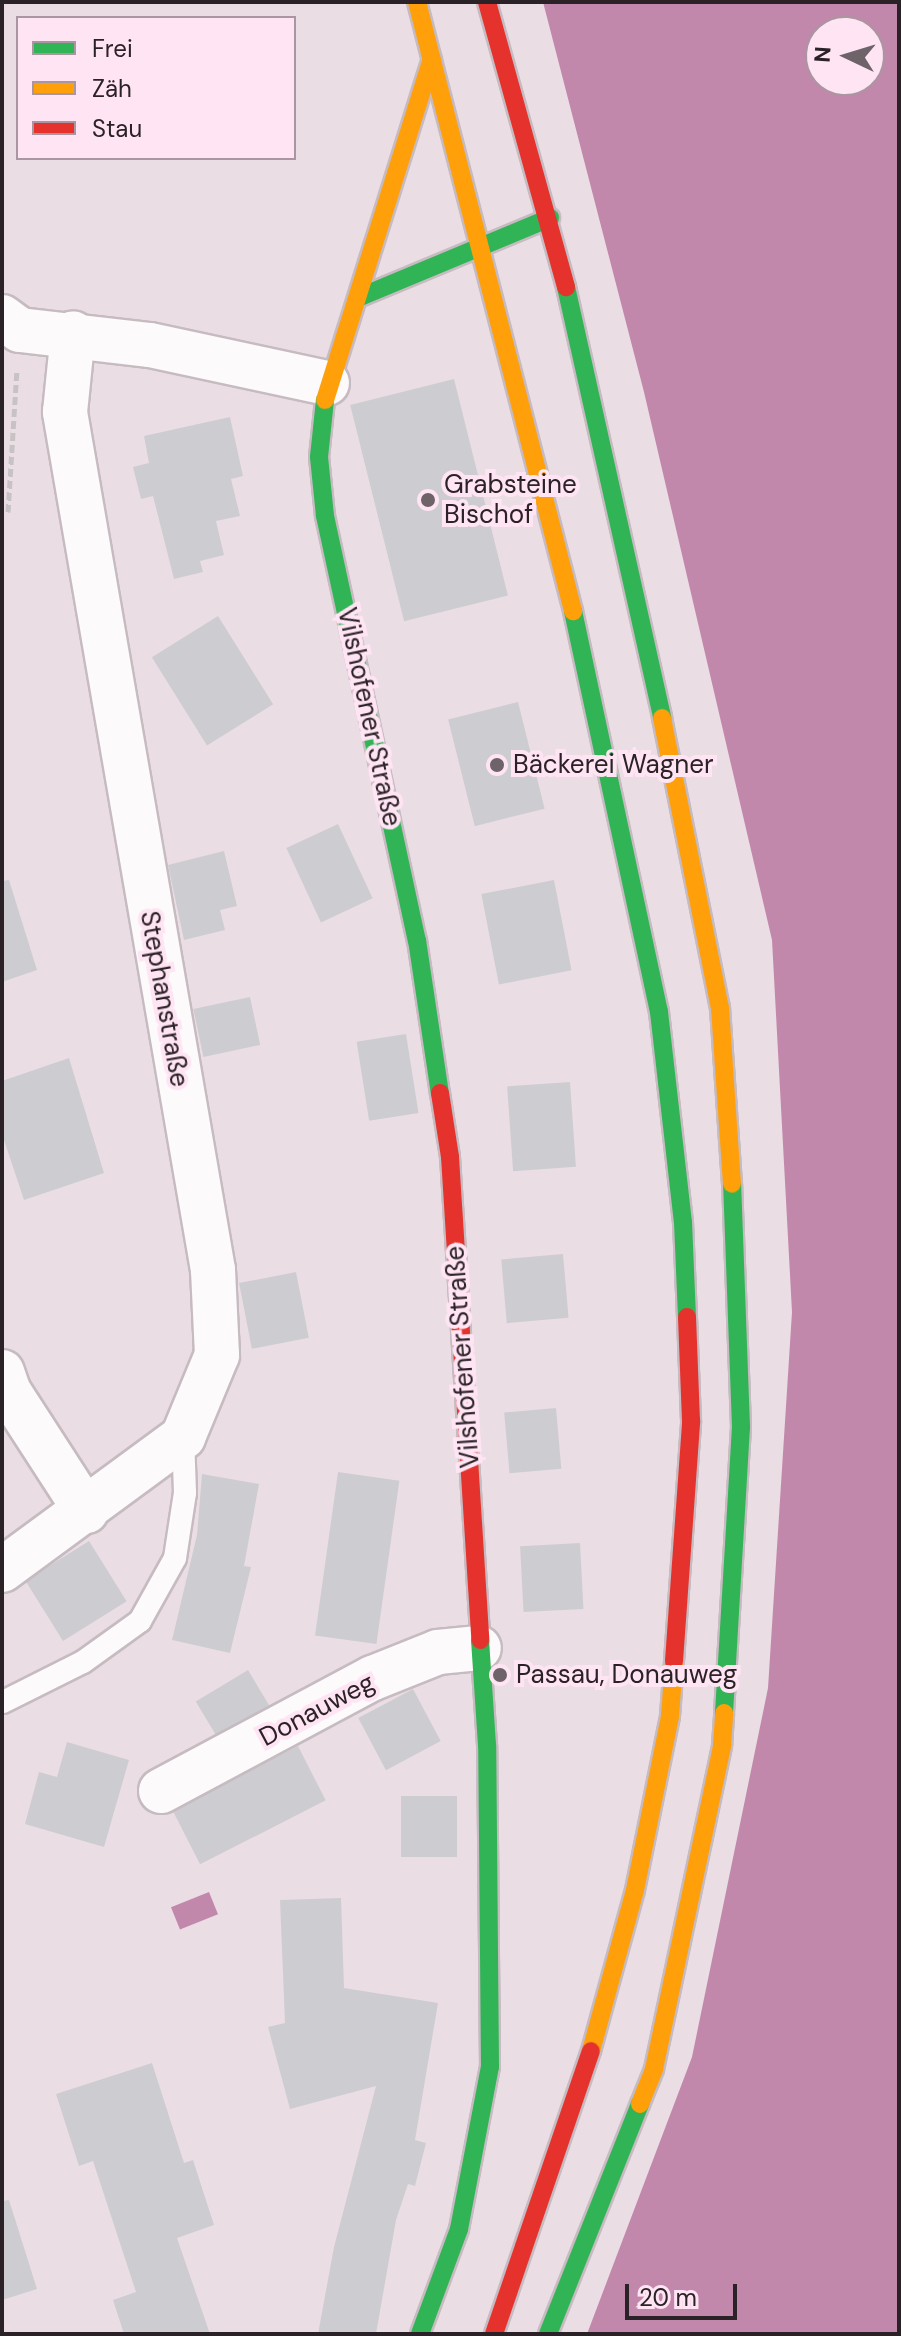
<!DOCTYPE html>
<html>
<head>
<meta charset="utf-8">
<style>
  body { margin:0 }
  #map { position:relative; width:901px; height:2336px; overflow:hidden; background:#ebdde4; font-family:"DM Sans",sans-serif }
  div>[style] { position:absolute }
  .water>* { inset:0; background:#c288ab; transform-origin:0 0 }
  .building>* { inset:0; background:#cdcdd1; transform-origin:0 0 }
  .path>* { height:5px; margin-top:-2.5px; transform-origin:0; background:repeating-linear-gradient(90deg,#c7c3c5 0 8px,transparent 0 12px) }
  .roads { filter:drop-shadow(2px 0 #c6bbc1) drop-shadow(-2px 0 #c6bbc1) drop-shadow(0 2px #c6bbc1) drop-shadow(0 -2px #c6bbc1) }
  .lane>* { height:22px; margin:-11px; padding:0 11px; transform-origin:11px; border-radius:11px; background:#fcfafb }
  .street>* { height:44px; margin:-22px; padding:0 22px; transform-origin:22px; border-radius:22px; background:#fcfafb }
  .fast>* { height:18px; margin:-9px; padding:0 9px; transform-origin:9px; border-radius:9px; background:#30b455 }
  .slow>* { height:18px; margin:-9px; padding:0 9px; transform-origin:9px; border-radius:9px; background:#ff9f0a }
  .jam>* { height:18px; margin:-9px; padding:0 9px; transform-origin:9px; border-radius:9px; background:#e5322d }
  .dots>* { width:22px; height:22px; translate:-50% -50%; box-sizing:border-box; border:4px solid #ffe4f3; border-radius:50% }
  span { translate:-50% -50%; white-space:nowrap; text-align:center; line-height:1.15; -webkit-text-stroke:8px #ffe4f3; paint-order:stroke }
  .poi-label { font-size:26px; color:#2b2227 }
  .left { translate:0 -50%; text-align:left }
  .street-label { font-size:26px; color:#2b2227 }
  .frame { position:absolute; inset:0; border:4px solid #2b2227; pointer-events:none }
  .legend { position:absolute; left:16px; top:16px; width:280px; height:144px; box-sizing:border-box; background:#ffe4f3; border:2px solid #aa96a1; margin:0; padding:10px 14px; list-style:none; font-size:24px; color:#2b2227 }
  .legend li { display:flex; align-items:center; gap:16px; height:40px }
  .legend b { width:40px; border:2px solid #aa96a1 }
  .north { position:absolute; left:805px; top:16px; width:80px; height:80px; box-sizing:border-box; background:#ffe4f3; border:2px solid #aa96a1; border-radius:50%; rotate:274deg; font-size:22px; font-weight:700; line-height:32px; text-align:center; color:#2b2227 }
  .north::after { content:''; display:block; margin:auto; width:28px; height:36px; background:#6e6369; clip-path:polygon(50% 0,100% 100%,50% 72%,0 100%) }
  .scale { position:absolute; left:625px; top:2284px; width:112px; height:36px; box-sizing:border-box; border:4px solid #2b2227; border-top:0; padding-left:10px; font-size:24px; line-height:28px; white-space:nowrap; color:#2b2227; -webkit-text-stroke:6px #ffe4f3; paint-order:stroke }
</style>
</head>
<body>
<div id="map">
  <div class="water">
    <div style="clip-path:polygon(evenodd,543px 2px,899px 2px,899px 2334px,587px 2334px,692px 2057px,768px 1688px,792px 1312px,772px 940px,644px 392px,543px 2px,821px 32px,869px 32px,869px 80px,821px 80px,821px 32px)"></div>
    <div style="left:209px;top:1892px;width:24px;height:41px;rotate:68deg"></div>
  </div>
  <div class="building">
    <div style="left:454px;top:379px;width:223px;height:107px;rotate:76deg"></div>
    <div style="clip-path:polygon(230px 417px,243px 476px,231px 479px,240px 516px,216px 521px,224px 555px,200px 561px,203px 572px,174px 579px,153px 496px,141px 499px,133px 467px,149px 463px,144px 436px)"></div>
    <div style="left:218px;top:616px;width:104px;height:78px;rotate:58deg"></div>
    <div style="left:518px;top:702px;width:110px;height:72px;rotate:76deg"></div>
    <div style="left:338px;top:824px;width:82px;height:57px;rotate:65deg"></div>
    <div style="clip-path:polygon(224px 851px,237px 906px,220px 910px,225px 930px,184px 940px,168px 865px)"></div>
    <div style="clip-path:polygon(9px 880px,37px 970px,2px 982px,2px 881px)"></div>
    <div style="left:554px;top:880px;width:92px;height:74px;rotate:79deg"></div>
    <div style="left:250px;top:997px;width:49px;height:58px;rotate:78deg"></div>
    <div style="left:406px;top:1034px;width:80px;height:50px;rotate:81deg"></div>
    <div style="clip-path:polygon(69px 1058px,104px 1173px,24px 1200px,2px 1134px,2px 1081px)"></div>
    <div style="left:570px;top:1082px;width:85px;height:63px;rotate:86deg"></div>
    <div style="left:563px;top:1254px;width:64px;height:62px;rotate:85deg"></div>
    <div style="left:296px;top:1272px;width:67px;height:58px;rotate:79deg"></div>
    <div style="left:556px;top:1408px;width:61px;height:52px;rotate:85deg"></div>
    <div style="left:338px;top:1472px;width:62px;height:165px;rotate:8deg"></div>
    <div style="clip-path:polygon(202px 1474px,259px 1484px,244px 1566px,251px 1567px,230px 1653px,172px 1640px,197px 1535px)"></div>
    <div style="left:89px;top:1541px;width:71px;height:75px;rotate:58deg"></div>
    <div style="left:580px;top:1543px;width:66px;height:60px;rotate:87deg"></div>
    <div style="left:248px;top:1670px;width:41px;height:61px;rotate:59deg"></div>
    <div style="left:413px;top:1689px;width:59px;height:62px;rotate:62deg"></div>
    <div style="clip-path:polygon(67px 1742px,129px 1760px,104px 1847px,25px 1824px,39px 1772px,57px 1777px)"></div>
    <div style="left:298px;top:1746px;width:61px;height:141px;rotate:63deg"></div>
    <div style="left:401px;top:1796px;width:56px;height:61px"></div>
    <div style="clip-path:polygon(341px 1898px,344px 1988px,438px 2003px,415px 2140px,426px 2143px,415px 2186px,408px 2184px,396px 2220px,376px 2334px,318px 2334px,334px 2247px,376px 2086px,290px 2109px,268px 2027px,285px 2023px,280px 1900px)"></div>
    <div style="clip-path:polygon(152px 2063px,184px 2163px,193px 2160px,214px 2225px,177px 2238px,210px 2334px,124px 2334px,113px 2300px,136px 2292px,93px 2161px,79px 2166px,56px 2094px)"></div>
    <div style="clip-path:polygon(9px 2200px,37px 2289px,2px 2300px,2px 2201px)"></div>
  </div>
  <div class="path">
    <div style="left:8px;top:512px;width:143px;rotate:-86.4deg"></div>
  </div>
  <div class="roads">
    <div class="lane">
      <div style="left:3px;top:1702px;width:89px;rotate:-26.6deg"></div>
      <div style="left:83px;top:1662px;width:70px;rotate:-35.7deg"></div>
      <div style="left:140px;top:1621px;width:72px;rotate:-60.9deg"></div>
      <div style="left:175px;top:1558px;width:66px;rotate:-81.3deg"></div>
      <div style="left:185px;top:1493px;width:56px;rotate:-92deg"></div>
    </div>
    <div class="street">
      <div style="left:2px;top:317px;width:22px;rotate:36deg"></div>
      <div style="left:20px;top:330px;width:131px;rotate:6.6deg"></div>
      <div style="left:150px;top:345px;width:181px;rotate:12.1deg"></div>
      <div style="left:2px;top:1372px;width:21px;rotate:71deg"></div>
      <div style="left:9px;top:1392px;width:142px;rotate:57.1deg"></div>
      <div style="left:2px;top:1570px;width:225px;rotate:-36.3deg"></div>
      <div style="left:183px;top:1437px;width:89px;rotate:-67.5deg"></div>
      <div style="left:217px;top:1355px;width:85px;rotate:-92.7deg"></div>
      <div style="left:213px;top:1270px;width:871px;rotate:-99.79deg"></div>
      <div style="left:65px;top:412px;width:79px;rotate:-84.2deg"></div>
      <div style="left:161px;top:1791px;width:240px;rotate:-28.1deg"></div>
      <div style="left:373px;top:1678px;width:70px;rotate:-21.8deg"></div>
      <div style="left:438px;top:1652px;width:41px;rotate:-5.6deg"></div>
    </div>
    <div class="fast">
      <div style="left:566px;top:287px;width:442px;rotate:77.4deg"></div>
      <div style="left:360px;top:297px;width:206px;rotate:-22.6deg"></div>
      <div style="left:325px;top:400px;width:57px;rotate:96deg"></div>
      <div style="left:319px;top:457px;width:59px;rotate:84.2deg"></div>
      <div style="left:325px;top:516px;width:434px;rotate:77.8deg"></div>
      <div style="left:417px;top:940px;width:155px;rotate:81.5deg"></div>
      <div style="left:573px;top:611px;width:410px;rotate:77.9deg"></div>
      <div style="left:659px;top:1012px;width:211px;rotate:83.5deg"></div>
      <div style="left:683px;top:1222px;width:95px;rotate:87.6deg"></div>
      <div style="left:724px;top:1713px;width:287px;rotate:-86.6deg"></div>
      <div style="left:741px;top:1427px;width:243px;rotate:-92.1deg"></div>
      <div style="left:420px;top:2334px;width:112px;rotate:-69.6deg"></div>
      <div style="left:459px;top:2229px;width:165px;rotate:-79.2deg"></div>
      <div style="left:490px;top:2067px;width:322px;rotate:-90.5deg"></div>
      <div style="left:487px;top:1745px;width:105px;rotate:-93.8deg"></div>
      <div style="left:548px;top:2334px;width:248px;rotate:-68.2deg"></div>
    </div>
    <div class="slow">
      <div style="left:417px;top:2px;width:629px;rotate:75.63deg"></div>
      <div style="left:325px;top:400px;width:357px;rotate:-72.6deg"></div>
      <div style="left:662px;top:718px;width:296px;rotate:78.7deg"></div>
      <div style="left:720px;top:1008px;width:176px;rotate:86.1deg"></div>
      <div style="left:591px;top:2051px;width:167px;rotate:-74.7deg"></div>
      <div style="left:635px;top:1890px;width:177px;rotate:-78.6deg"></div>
      <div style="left:670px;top:1716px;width:55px;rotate:-85.8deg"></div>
      <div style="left:640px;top:2104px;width:38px;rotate:-68deg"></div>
      <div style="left:654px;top:2069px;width:331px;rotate:-78.1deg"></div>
      <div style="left:722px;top:1745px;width:32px;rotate:-86deg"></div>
    </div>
    <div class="jam">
      <div style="left:487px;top:2px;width:296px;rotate:74.5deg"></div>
      <div style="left:440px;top:1093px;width:65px;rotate:81.1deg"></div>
      <div style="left:450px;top:1157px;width:484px;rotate:86.4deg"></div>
      <div style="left:674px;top:1661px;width:241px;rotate:-85.9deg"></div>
      <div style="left:691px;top:1421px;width:104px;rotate:-92.2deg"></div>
      <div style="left:494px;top:2334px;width:299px;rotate:-71.1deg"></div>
    </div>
  </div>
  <div class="dots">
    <div style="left:428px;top:500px;background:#6e6369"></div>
    <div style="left:497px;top:765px;background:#6e6369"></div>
    <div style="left:500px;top:1675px;background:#6e6369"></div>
  </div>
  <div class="poi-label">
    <span class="left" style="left:444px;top:500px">Grabsteine<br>Bischof</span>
    <span class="left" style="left:513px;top:765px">Bäckerei Wagner</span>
    <span class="left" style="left:516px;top:1675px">Passau, Donauweg</span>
  </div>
  <div class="street-label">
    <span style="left:369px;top:717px;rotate:78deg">Vilshofener Straße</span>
    <span style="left:164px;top:999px;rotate:80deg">Stephanstraße</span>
    <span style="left:463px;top:1357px;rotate:-94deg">Vilshofener Straße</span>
    <span style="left:317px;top:1710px;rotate:-28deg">Donauweg</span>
  </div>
  <div class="frame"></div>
  <ul class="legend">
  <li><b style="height:10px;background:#30b455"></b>Frei</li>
  <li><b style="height:10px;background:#ff9f0a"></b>Zäh</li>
  <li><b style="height:10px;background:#e5322d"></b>Stau</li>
  </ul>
  <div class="north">N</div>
  <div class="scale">20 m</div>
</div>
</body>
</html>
